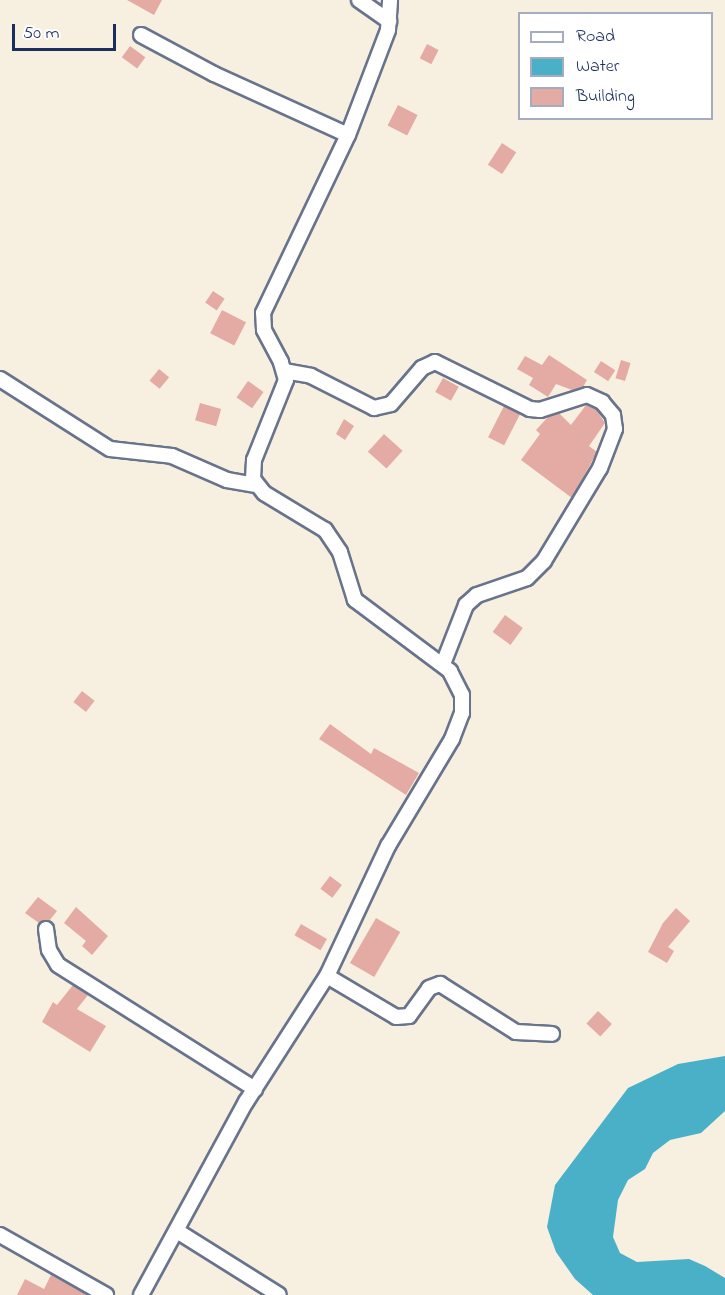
<!DOCTYPE html>
<html>
<head>
<meta charset="utf-8">
<style>
  body { margin:0 }
  #map { position:relative; width:725px; height:1295px; overflow:hidden; background:#f7f0e1; font-family:"Indie Flower",sans-serif }
  div>[style] { position:absolute }
  .water>* { inset:0; background:#49b0c8 }
  .building>* { inset:0; background:#e4aba5; transform-origin:0 0 }
  .roads { filter:drop-shadow(2px 0 #68738c) drop-shadow(-2px 0 #68738c) drop-shadow(0 2px #68738c) drop-shadow(0 -2px #68738c) }
  .street>* { height:14px; margin:-7px; padding:0 7px; transform-origin:7px; border-radius:7px; background:#fff }
  span { translate:-50% -50%; white-space:nowrap; text-align:center; line-height:1.15; -webkit-text-stroke:6px #fff; paint-order:stroke }
  .legend { position:absolute; left:518px; top:12px; width:195px; height:108px; box-sizing:border-box; background:#fff; border:2px solid #a4acbf; margin:0; padding:8px 10px; list-style:none; font-size:18px; color:#1b2f5e }
  .legend li { display:flex; align-items:center; gap:12px; height:30px }
  .legend b { width:30px; border:2px solid #a4acbf }
  .scale { position:absolute; left:12px; top:24px; width:104px; height:27px; box-sizing:border-box; border:3px solid #1b2f5e; border-top:0; padding-left:8px; font-size:18px; line-height:21px; white-space:nowrap; color:#1b2f5e; -webkit-text-stroke:4px #fff; paint-order:stroke }
</style>
</head>
<body>
<div id="map">
  <div class="water">
    <div style="clip-path:polygon(725px 1056px,725px 1111px,701px 1133px,670px 1140px,653px 1153px,645px 1169px,628px 1180px,618px 1200px,613px 1237px,620px 1253px,637px 1262px,689px 1259px,705px 1266px,725px 1278px,725px 1295px,593px 1295px,575px 1279px,556px 1252px,547px 1227px,555px 1185px,628px 1088px,678px 1064px)"></div>
  </div>
  <div class="building">
    <div style="clip-path:polygon(127px 0,162px 0,154px 15px)"></div>
    <div style="left:427px;top:44px;width:13px;height:16px;rotate:27deg"></div>
    <div style="left:130px;top:46px;width:19px;height:14px;rotate:36deg"></div>
    <div style="left:398px;top:105px;width:22px;height:23px;rotate:27deg"></div>
    <div style="left:502px;top:143px;width:17px;height:26px;rotate:33deg"></div>
    <div style="left:213px;top:291px;width:14px;height:14px;rotate:34deg"></div>
    <div style="left:222px;top:310px;width:27px;height:26px;rotate:27deg"></div>
    <div style="clip-path:polygon(549px 355px,587px 380px,583px 387px,572px 390px,556px 384px,548px 397px,529px 385px,533px 378px,517px 369px,525px 356px,542px 365px)"></div>
    <div style="left:621px;top:360px;width:10px;height:19px;rotate:17deg"></div>
    <div style="left:601px;top:361px;width:17px;height:13px;rotate:33deg"></div>
    <div style="left:159px;top:369px;width:13px;height:15px;rotate:39deg"></div>
    <div style="left:443px;top:378px;width:18px;height:16px;rotate:29deg"></div>
    <div style="left:248px;top:381px;width:19px;height:20px;rotate:35deg"></div>
    <div style="left:200px;top:403px;width:22px;height:18px;rotate:16deg"></div>
    <div style="clip-path:polygon(586px 405px,596px 409px,605px 423px,589px 446px,597px 452px,572px 498px,521px 460px,540px 434px,536px 430px,548px 417px,559px 413px,571px 425px)"></div>
    <div style="left:504px;top:406px;width:18px;height:35px;rotate:27deg"></div>
    <div style="clip-path:polygon(344px 419px,354px 426px,345px 440px,336px 434px)"></div>
    <div style="left:384px;top:434px;width:25px;height:24px;rotate:42deg"></div>
    <div style="left:505px;top:615px;width:22px;height:21px;rotate:36deg"></div>
    <div style="left:82px;top:691px;width:16px;height:14px;rotate:38deg"></div>
    <div style="clip-path:polygon(330px 724px,371px 754px,374px 748px,419px 773px,406px 795px,319px 739px)"></div>
    <div style="left:330px;top:876px;width:15px;height:16px;rotate:37deg"></div>
    <div style="clip-path:polygon(38px 897px,57px 911px,49px 921px,39px 923px,25px 913px)"></div>
    <div style="clip-path:polygon(76px 907px,108px 936px,92px 955px,82px 946px,86px 941px,64px 923px)"></div>
    <div style="clip-path:polygon(676px 908px,690px 921px,668px 947px,674px 951px,667px 963px,648px 952px,663px 923px)"></div>
    <div style="left:376px;top:918px;width:28px;height:52px;rotate:30deg"></div>
    <div style="left:301px;top:924px;width:30px;height:13px;rotate:30deg"></div>
    <div style="clip-path:polygon(73px 985px,88px 995px,77px 1009px,106px 1026px,90px 1052px,42px 1022px,53px 1002px,57px 1005px)"></div>
    <div style="left:598px;top:1011px;width:19px;height:17px;rotate:43deg"></div>
    <div style="clip-path:polygon(51px 1275px,86px 1294px,88px 1295px,17px 1295px,25px 1279px,44px 1289px)"></div>
  </div>
  <div class="roads">
    <div class="street">
      <div style="left:359px;top:0;width:37px;rotate:35deg"></div>
      <div style="left:141px;top:35px;width:83px;rotate:28.1deg"></div>
      <div style="left:214px;top:74px;width:147px;rotate:24.5deg"></div>
      <div style="left:284px;top:371px;width:27px;rotate:10deg"></div>
      <div style="left:311px;top:376px;width:71px;rotate:26.9deg"></div>
      <div style="left:374px;top:408px;width:17px;rotate:-13deg"></div>
      <div style="left:391px;top:404px;width:48px;rotate:-49.3deg"></div>
      <div style="left:422px;top:368px;width:14px;rotate:-25deg"></div>
      <div style="left:435px;top:362px;width:106px;rotate:26.3deg"></div>
      <div style="left:530px;top:409px;width:10px;rotate:6deg"></div>
      <div style="left:540px;top:410px;width:49px;rotate:-17.7deg"></div>
      <div style="left:587px;top:395px;width:17px;rotate:25deg"></div>
      <div style="left:602px;top:402px;width:17px;rotate:50deg"></div>
      <div style="left:613px;top:415px;width:14px;rotate:82deg"></div>
      <div style="left:615px;top:429px;width:42px;rotate:111deg"></div>
      <div style="left:600px;top:468px;width:109px;rotate:121.1deg"></div>
      <div style="left:544px;top:561px;width:24px;rotate:135deg"></div>
      <div style="left:527px;top:578px;width:53px;rotate:161.2deg"></div>
      <div style="left:477px;top:595px;width:15px;rotate:138deg"></div>
      <div style="left:466px;top:605px;width:63px;rotate:111.3deg"></div>
      <div style="left:0;top:379px;width:130px;rotate:32.5deg"></div>
      <div style="left:110px;top:449px;width:62px;rotate:6.4deg"></div>
      <div style="left:172px;top:456px;width:60px;rotate:23.6deg"></div>
      <div style="left:227px;top:480px;width:28px;rotate:10deg"></div>
      <div style="left:46px;top:929px;width:21px;rotate:82deg"></div>
      <div style="left:49px;top:950px;width:17px;rotate:59deg"></div>
      <div style="left:58px;top:965px;width:233px;rotate:32.2deg"></div>
      <div style="left:327px;top:976px;width:80px;rotate:30.7deg"></div>
      <div style="left:396px;top:1017px;width:13px;rotate:-4deg"></div>
      <div style="left:409px;top:1016px;width:34px;rotate:-54deg"></div>
      <div style="left:429px;top:988px;width:12px;rotate:-20deg"></div>
      <div style="left:440px;top:984px;width:90px;rotate:32.3deg"></div>
      <div style="left:516px;top:1032px;width:36px;rotate:3deg"></div>
      <div style="left:177px;top:1231px;width:120px;rotate:32.1deg"></div>
      <div style="left:0;top:1235px;width:122px;rotate:29.5deg"></div>
      <div style="left:141px;top:1295px;width:220px;rotate:-61.5deg"></div>
      <div style="left:246px;top:1102px;width:150px;rotate:-57.3deg"></div>
      <div style="left:327px;top:976px;width:144px;rotate:-64.9deg"></div>
      <div style="left:388px;top:846px;width:125px;rotate:-59.1deg"></div>
      <div style="left:452px;top:739px;width:28px;rotate:-69deg"></div>
      <div style="left:462px;top:713px;width:18px;rotate:-90deg"></div>
      <div style="left:462px;top:695px;width:27px;rotate:-117deg"></div>
      <div style="left:450px;top:671px;width:119px;rotate:-143.2deg"></div>
      <div style="left:355px;top:600px;width:50px;rotate:-107.4deg"></div>
      <div style="left:340px;top:552px;width:27px;rotate:-124deg"></div>
      <div style="left:325px;top:530px;width:71px;rotate:-148.8deg"></div>
      <div style="left:264px;top:493px;width:18px;rotate:-128deg"></div>
      <div style="left:253px;top:479px;width:19px;rotate:-87deg"></div>
      <div style="left:254px;top:460px;width:86px;rotate:-68.2deg"></div>
      <div style="left:286px;top:380px;width:19px;rotate:-106deg"></div>
      <div style="left:281px;top:362px;width:36px;rotate:-118deg"></div>
      <div style="left:264px;top:330px;width:17px;rotate:-93deg"></div>
      <div style="left:263px;top:313px;width:197px;rotate:-64.5deg"></div>
      <div style="left:348px;top:135px;width:112px;rotate:-69.1deg"></div>
      <div style="left:388px;top:30px;width:30px;rotate:-86deg"></div>
    </div>
  </div>
  <ul class="legend">
  <li><b style="height:8px;background:#fff"></b>Road</li>
  <li><b style="height:16px;background:#49b0c8"></b>Water</li>
  <li><b style="height:16px;background:#e4aba5"></b>Building</li>
  </ul>
  <div class="scale">50 m</div>
</div>
</body>
</html>
